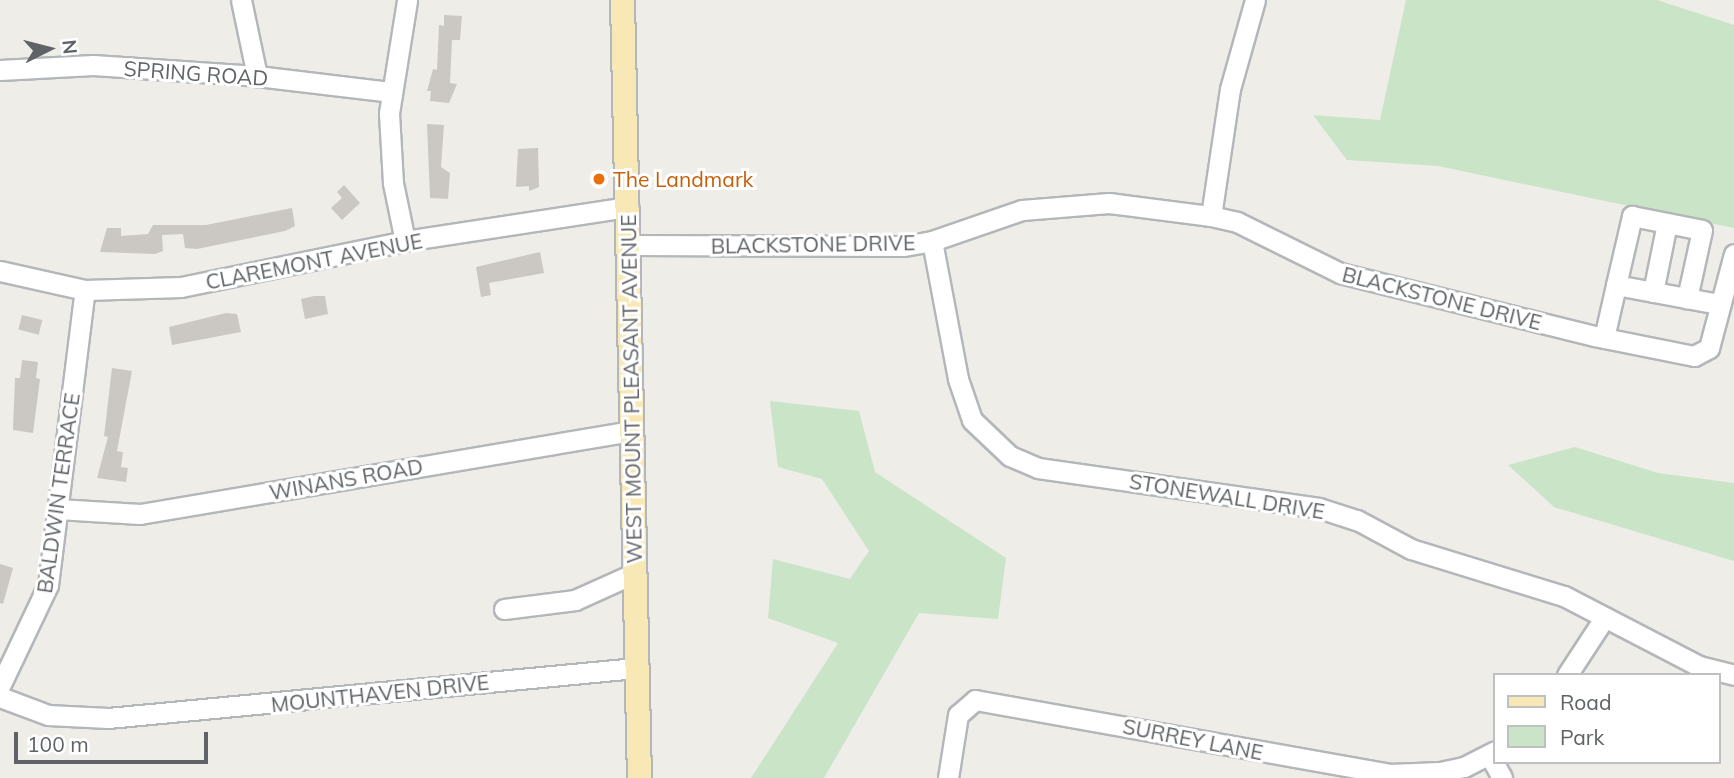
<!DOCTYPE html>
<html>
<head>
<meta charset="utf-8">
<style>
  body { margin:0 }
  #map { position:relative; width:1734px; height:778px; overflow:hidden; background:#efede8; font-family:Mulish,sans-serif }
  div>[style] { position:absolute }
  .green>* { inset:0; background:#c9e4c7 }
  .building>* { inset:0; background:#cbc8c4; transform-origin:0 0 }
  .roads { filter:drop-shadow(2px 0 #b4b7ba) drop-shadow(-2px 0 #b4b7ba) drop-shadow(0 2px #b4b7ba) drop-shadow(0 -2px #b4b7ba) }
  .minor>* { height:19px; margin:-9.5px; padding:0 9.5px; transform-origin:9.5px; border-radius:9.5px; background:#fff }
  .major>* { height:23px; margin:-11.5px; padding:0 11.5px; transform-origin:11.5px; border-radius:11.5px; background:#f7e8b5 }
  .dots>* { width:19px; height:19px; translate:-50% -50%; box-sizing:border-box; border:4px solid #fff; border-radius:50% }
  span { translate:-50% -50%; white-space:nowrap; text-align:center; line-height:1.15; -webkit-text-stroke:6px #fff; paint-order:stroke }
  .street-label { font-size:21px; color:#5f6266 }
  .food-label { font-size:21px; color:#c56008 }
  .left { translate:0 -50%; text-align:left }
  .legend { position:absolute; left:1493px; top:673px; width:228px; height:91px; box-sizing:border-box; background:#fff; border:2px solid #bfc0c2; margin:0; padding:9px 12px; list-style:none; font-size:21px; color:#5f6266 }
  .legend li { display:flex; align-items:center; gap:14px; height:35px }
  .legend b { width:35px; border:2px solid #bfc0c2 }
  .north { position:absolute; left:14px; top:14px; width:70px; height:70px; -webkit-text-stroke:5px #fff; paint-order:stroke; rotate:84deg; font-size:19px; font-weight:700; line-height:28px; text-align:center; color:#5f6266 }
  .north::after { content:''; display:block; margin:auto; width:24px; height:32px; background:#5f6266; clip-path:polygon(50% 0,100% 100%,50% 72%,0 100%) }
  .scale { position:absolute; left:14px; top:732px; width:194px; height:32px; box-sizing:border-box; border:4px solid #5f6266; border-top:0; padding-left:9px; font-size:21px; line-height:24px; white-space:nowrap; color:#5f6266; -webkit-text-stroke:5px #fff; paint-order:stroke }
</style>
</head>
<body>
<div id="map">
  <div class="green">
    <div style="clip-path:polygon(1406px 0,1657px 0,1734px 25px,1734px 228px,1438px 166px,1347px 160px,1313px 115px,1380px 120px)"></div>
    <div style="clip-path:polygon(770px 401px,859px 411px,875px 472px,1006px 558px,998px 619px,919px 613px,824px 778px,751px 778px,838px 643px,768px 618px,773px 559px,850px 579px,869px 551px,822px 479px,778px 467px)"></div>
    <div style="clip-path:polygon(1575px 447px,1658px 473px,1734px 483px,1734px 561px,1554px 507px,1508px 465px)"></div>
  </div>
  <div class="building">
    <div style="clip-path:polygon(444px 15px,462px 16px,460px 40px,452px 40px,450px 83px,457px 84px,449px 103px,430px 101px,431px 91px,427px 91px,433px 69px,437px 70px,439px 25px,444px 26px)"></div>
    <div style="clip-path:polygon(427px 124px,444px 125px,441px 167px,450px 173px,448px 199px,430px 198px)"></div>
    <div style="clip-path:polygon(538px 148px,539px 187px,529px 191px,529px 186px,516px 187px,518px 149px)"></div>
    <div style="clip-path:polygon(344px 185px,360px 203px,342px 220px,331px 208px,342px 198px,337px 192px)"></div>
    <div style="clip-path:polygon(292px 208px,295px 226px,285px 231px,197px 249px,185px 248px,183px 234px,162px 235px,163px 251px,155px 254px,100px 252px,107px 228px,121px 228px,121px 236px,148px 234px,153px 225px,206px 225px)"></div>
    <div style="clip-path:polygon(540px 252px,544px 273px,489px 283px,491px 295px,481px 297px,476px 267px)"></div>
    <div style="clip-path:polygon(314px 296px,325px 296px,328px 314px,305px 319px,301px 299px)"></div>
    <div style="clip-path:polygon(226px 313px,237px 314px,241px 332px,172px 345px,169px 327px)"></div>
    <div style="left:22px;top:315px;width:21px;height:15px;rotate:14deg"></div>
    <div style="clip-path:polygon(22px 360px,38px 362px,36px 378px,40px 379px,33px 433px,13px 430px,15px 378px,20px 378px)"></div>
    <div style="clip-path:polygon(112px 368px,132px 371px,117px 451px,123px 452px,121px 467px,128px 468px,126px 482px,97px 478px,108px 437px,104px 436px)"></div>
    <div style="clip-path:polygon(0 564px,13px 568px,3px 604px,0 603px)"></div>
  </div>
  <div class="roads">
    <div class="minor">
      <div style="left:241px;top:0;width:78px;rotate:78.1deg"></div>
      <div style="left:0;top:70px;width:93px;rotate:-3.1deg"></div>
      <div style="left:93px;top:65px;width:164px;rotate:3.8deg"></div>
      <div style="left:257px;top:76px;width:136px;rotate:6.8deg"></div>
      <div style="left:1211px;top:216px;width:128px;rotate:-81.5deg"></div>
      <div style="left:1230px;top:89px;width:92px;rotate:-74.3deg"></div>
      <div style="left:405px;top:241px;width:59px;rotate:-101.7deg"></div>
      <div style="left:393px;top:183px;width:70px;rotate:-93.3deg"></div>
      <div style="left:389px;top:113px;width:114px;rotate:-80.9deg"></div>
      <div style="left:932px;top:241px;width:140px;rotate:79.3deg"></div>
      <div style="left:958px;top:379px;width:43px;rotate:71.1deg"></div>
      <div style="left:972px;top:420px;width:52px;rotate:43.5deg"></div>
      <div style="left:1010px;top:456px;width:30px;rotate:23deg"></div>
      <div style="left:1038px;top:468px;width:284px;rotate:8.1deg"></div>
      <div style="left:1319px;top:508px;width:40px;rotate:18deg"></div>
      <div style="left:1357px;top:520px;width:61px;rotate:28.2deg"></div>
      <div style="left:1411px;top:549px;width:160px;rotate:17.1deg"></div>
      <div style="left:1564px;top:596px;width:152px;rotate:27.4deg"></div>
      <div style="left:1699px;top:666px;width:36px;rotate:14deg"></div>
      <div style="left:629px;top:245px;width:275px;rotate:0.2deg"></div>
      <div style="left:904px;top:246px;width:28px;rotate:-10deg"></div>
      <div style="left:932px;top:241px;width:95px;rotate:-19deg"></div>
      <div style="left:1022px;top:210px;width:87px;rotate:-4.6deg"></div>
      <div style="left:1109px;top:203px;width:103px;rotate:7.3deg"></div>
      <div style="left:1211px;top:216px;width:27px;rotate:13deg"></div>
      <div style="left:1237px;top:222px;width:115px;rotate:26.3deg"></div>
      <div style="left:1340px;top:273px;width:262px;rotate:13.9deg"></div>
      <div style="left:1594px;top:336px;width:102px;rotate:11.3deg"></div>
      <div style="left:1694px;top:356px;width:17px;rotate:-28deg"></div>
      <div style="left:1709px;top:348px;width:97px;rotate:-75.1deg"></div>
      <div style="left:0;top:271px;width:87px;rotate:12.6deg"></div>
      <div style="left:85px;top:290px;width:96px;rotate:-1.8deg"></div>
      <div style="left:181px;top:287px;width:229px;rotate:-11.6deg"></div>
      <div style="left:405px;top:241px;width:226px;rotate:-8.7deg"></div>
      <div style="left:1616px;top:285px;width:71px;rotate:-76.9deg"></div>
      <div style="left:1632px;top:216px;width:71px;rotate:11.3deg"></div>
      <div style="left:1702px;top:230px;width:70px;rotate:102.4deg"></div>
      <div style="left:1653px;top:292px;width:70px;rotate:-78.5deg"></div>
      <div style="left:1604px;top:338px;width:54px;rotate:-77.2deg"></div>
      <div style="left:1616px;top:285px;width:105px;rotate:10.5deg"></div>
      <div style="left:58px;top:509px;width:82px;rotate:3.5deg"></div>
      <div style="left:140px;top:514px;width:499px;rotate:-9.6deg"></div>
      <div style="left:504px;top:609px;width:72px;rotate:-7.2deg"></div>
      <div style="left:575px;top:600px;width:66px;rotate:-24.2deg"></div>
      <div style="left:1567px;top:675px;width:69px;rotate:-56.8deg"></div>
      <div style="left:0;top:686px;width:112px;rotate:-64.6deg"></div>
      <div style="left:48px;top:585px;width:297px;rotate:-82.9deg"></div>
      <div style="left:0;top:697px;width:51px;rotate:20.6deg"></div>
      <div style="left:48px;top:715px;width:60px;rotate:2.9deg"></div>
      <div style="left:108px;top:718px;width:530px;rotate:-5.41deg"></div>
      <div style="left:1490px;top:756px;width:25px;rotate:61deg"></div>
      <div style="left:948px;top:778px;width:64px;rotate:-81deg"></div>
      <div style="left:958px;top:715px;width:23px;rotate:-41deg"></div>
      <div style="left:975px;top:700px;width:421px;rotate:10.1deg"></div>
      <div style="left:1389px;top:774px;width:51px;rotate:-2.2deg"></div>
      <div style="left:1440px;top:772px;width:25px;rotate:-12deg"></div>
      <div style="left:1464px;top:767px;width:34px;rotate:-27deg"></div>
    </div>
    <div class="major">
      <div style="left:622px;top:0;width:778px;rotate:88.75deg"></div>
    </div>
  </div>
  <div class="dots">
    <div style="left:599px;top:179px;background:#e8710a"></div>
  </div>
  <div class="street-label">
    <span style="left:196px;top:73px;rotate:4deg">SPRING ROAD</span>
    <span style="left:813px;top:244px;rotate:-1deg">BLACKSTONE DRIVE</span>
    <span style="left:314px;top:261px;rotate:-11deg">CLAREMONT AVENUE</span>
    <span style="left:1442px;top:298px;rotate:14deg">BLACKSTONE DRIVE</span>
    <span style="left:631px;top:389px;rotate:-91deg">WEST MOUNT PLEASANT AVENUE</span>
    <span style="left:346px;top:479px;rotate:-10deg">WINANS ROAD</span>
    <span style="left:58px;top:493px;rotate:-82deg">BALDWIN TERRACE</span>
    <span style="left:1227px;top:496px;rotate:9deg">STONEWALL DRIVE</span>
    <span style="left:380px;top:693px;rotate:-6deg">MOUNTHAVEN DRIVE</span>
    <span style="left:1193px;top:739px;rotate:11deg">SURREY LANE</span>
  </div>
  <div class="food-label">
    <span class="left" style="left:613px;top:179px">The Landmark</span>
  </div>
  <ul class="legend">
  <li><b style="height:9px;background:#f7e8b5"></b>Road</li>
  <li><b style="height:19px;background:#c9e4c7"></b>Park</li>
  </ul>
  <div class="north">N</div>
  <div class="scale">100 m</div>
</div>
</body>
</html>
